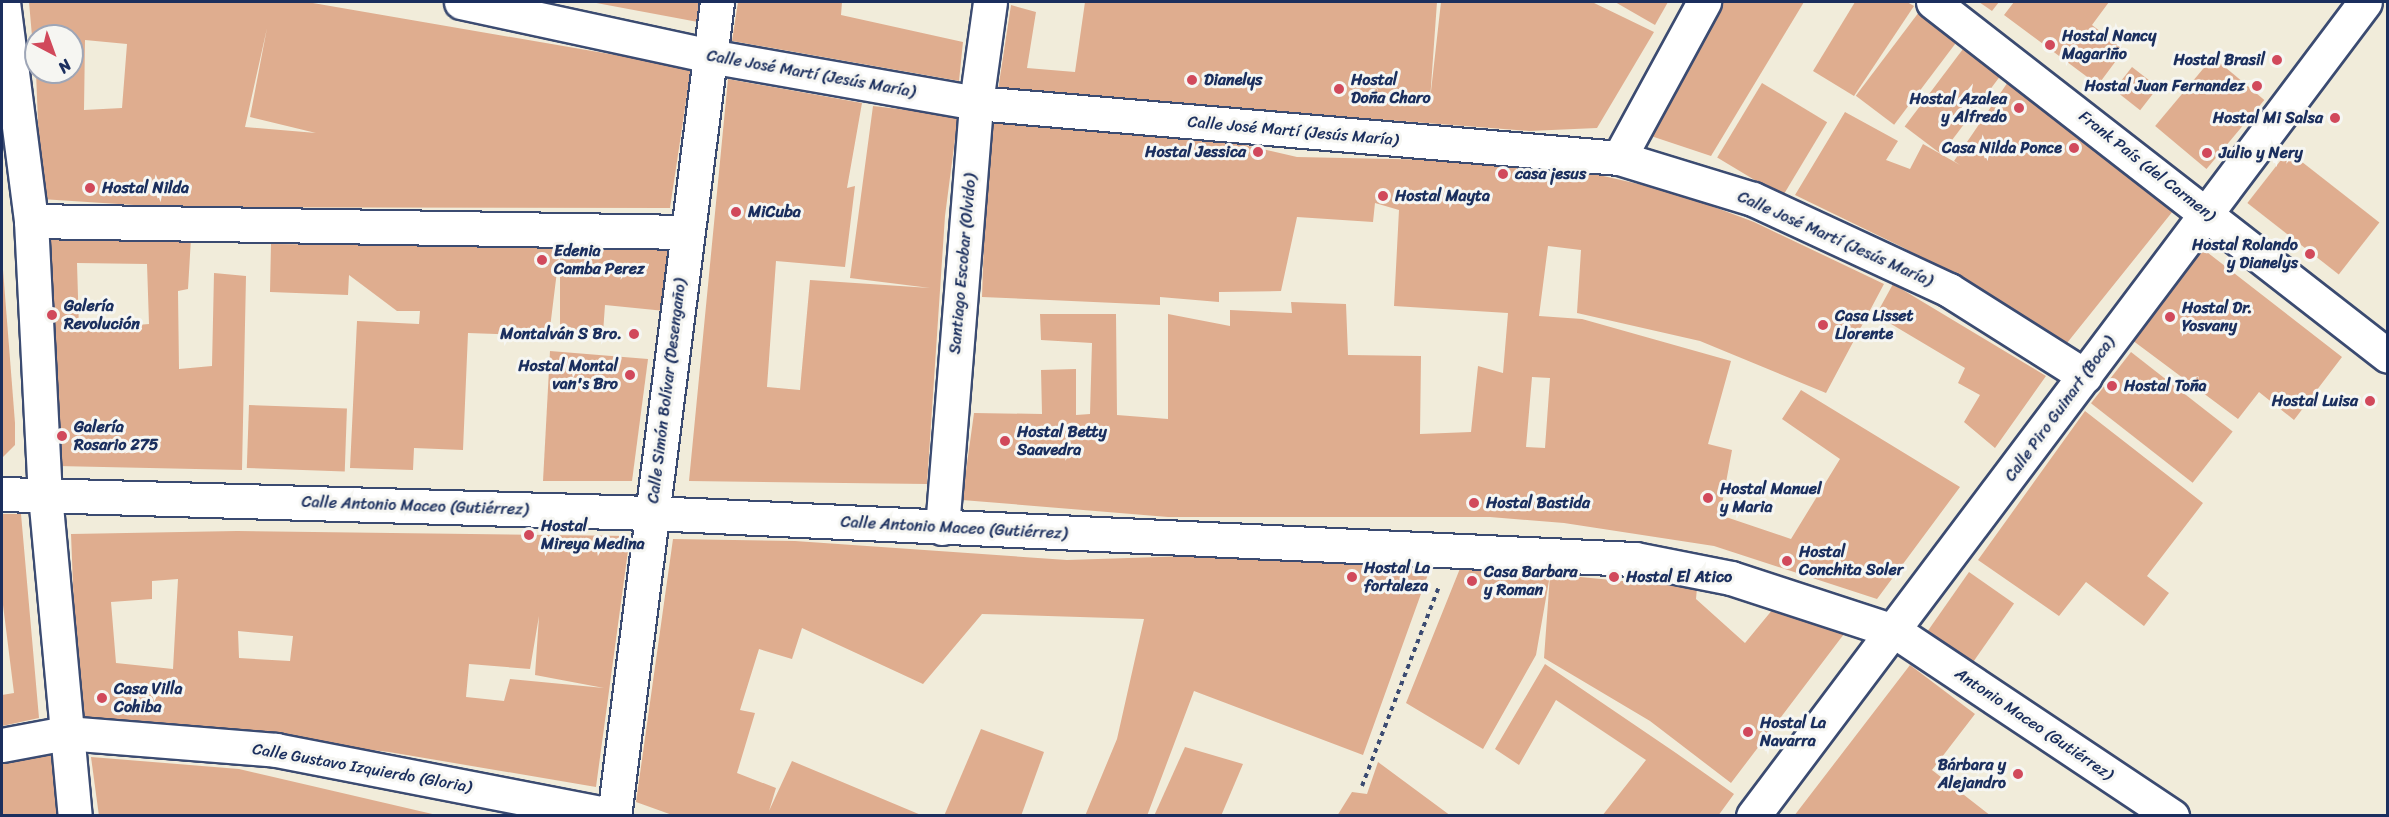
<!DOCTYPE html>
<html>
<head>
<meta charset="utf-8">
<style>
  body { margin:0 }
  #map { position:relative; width:2389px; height:817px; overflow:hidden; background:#f1ecda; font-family:Sriracha,sans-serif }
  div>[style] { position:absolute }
  .building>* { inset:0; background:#dfad8f; transform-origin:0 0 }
  .path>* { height:4px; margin-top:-2px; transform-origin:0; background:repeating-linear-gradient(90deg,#3b4b71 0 4.5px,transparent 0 9px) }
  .roads { filter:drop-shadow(2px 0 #3b4b71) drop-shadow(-2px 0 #3b4b71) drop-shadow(0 2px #3b4b71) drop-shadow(0 -2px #3b4b71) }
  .street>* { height:33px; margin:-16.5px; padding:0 16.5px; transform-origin:16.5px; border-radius:16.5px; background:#fff }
  .dots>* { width:16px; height:16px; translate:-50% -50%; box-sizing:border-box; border:3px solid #f6f6f2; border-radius:50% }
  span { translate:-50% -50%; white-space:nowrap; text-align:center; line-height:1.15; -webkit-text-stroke:6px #f6f6f2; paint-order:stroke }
  .poi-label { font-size:16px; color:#1b2f5e; font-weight:700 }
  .left { translate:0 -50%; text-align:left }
  .right { translate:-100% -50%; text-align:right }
  .street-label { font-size:16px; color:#1b2f5e }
  .frame { position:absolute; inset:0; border:3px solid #1b2f5e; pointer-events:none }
  .north { position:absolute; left:24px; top:24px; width:60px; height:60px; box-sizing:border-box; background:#f6f6f2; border:2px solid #9ea6b7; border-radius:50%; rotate:139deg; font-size:16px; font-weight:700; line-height:24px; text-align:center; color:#1b2f5e }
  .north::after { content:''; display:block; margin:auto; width:21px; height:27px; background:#d1495b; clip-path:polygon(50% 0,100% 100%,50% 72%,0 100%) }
</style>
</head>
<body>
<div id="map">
  <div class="building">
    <div style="clip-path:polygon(evenodd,29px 2px,307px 2px,691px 68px,670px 208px,165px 207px,41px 199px,36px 72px,72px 72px,72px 36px,36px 36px,34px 59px,29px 2px,267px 28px,250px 117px,316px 133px,245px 127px,267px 28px,29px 2px,85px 40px,127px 44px,122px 108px,84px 110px,85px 40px)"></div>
    <div style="clip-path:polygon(591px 2px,701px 2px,698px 22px)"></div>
    <div style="clip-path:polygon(738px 2px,842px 2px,841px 15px,963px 42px,959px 81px,732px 41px)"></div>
    <div style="clip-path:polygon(1085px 2px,1437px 2px,1430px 100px,1441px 2px,1592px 2px,1654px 32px,1597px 128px,1529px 131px,998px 90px,1011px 5px,1036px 12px,1027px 68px,1075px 72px)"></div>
    <div style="clip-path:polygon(1615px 2px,1668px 2px,1655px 25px)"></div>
    <div style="clip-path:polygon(1724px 2px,1804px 2px,1711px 156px,1642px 133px)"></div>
    <div style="clip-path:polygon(1855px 2px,1907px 2px,1914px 6px,1854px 96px,1813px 71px)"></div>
    <div style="clip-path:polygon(1979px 2px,1999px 2px,1992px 11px)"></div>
    <div style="clip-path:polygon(2014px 2px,2109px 2px,2092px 25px,2124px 50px,2098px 85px,2004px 15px)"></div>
    <div style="left:1919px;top:12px;width:48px;height:105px;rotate:37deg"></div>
    <div style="left:1966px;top:45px;width:46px;height:102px;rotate:37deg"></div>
    <div style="left:2213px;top:57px;width:67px;height:90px;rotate:40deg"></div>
    <div style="left:2132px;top:67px;width:33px;height:29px;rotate:38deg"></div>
    <div style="clip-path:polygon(728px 79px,862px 103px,847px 188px,855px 186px,845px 267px,776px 261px,767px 387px,800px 390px,810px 280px,930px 288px,850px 278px,873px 106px,958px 116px,945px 216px,927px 484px,689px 481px)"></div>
    <div style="clip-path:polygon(2010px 79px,2177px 206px,2067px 343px,1904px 248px,1795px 195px,1845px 112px,1898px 141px,1886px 160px,1910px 169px,1923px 144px,1960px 165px,1954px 161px)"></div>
    <div style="left:1762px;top:83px;width:76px;height:87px;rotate:31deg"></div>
    <div style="clip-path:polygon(evenodd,988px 122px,1232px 142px,1297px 157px,1439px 160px,1590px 173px,1674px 192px,1754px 222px,1884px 284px,1826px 393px,1700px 341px,1577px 313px,1581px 250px,1548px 246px,1539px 316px,1582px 319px,1731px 361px,1708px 444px,1732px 450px,1720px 515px,1791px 539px,1840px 459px,1782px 419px,1801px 390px,1960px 487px,1877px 599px,1714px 546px,1564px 523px,1490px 517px,1168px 517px,962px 500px,974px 413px,1042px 414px,1041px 370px,1076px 369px,1076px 415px,1090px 414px,1092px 343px,1041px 340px,1040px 314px,1116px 314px,1117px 415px,1168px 419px,1168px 314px,1230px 326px,1230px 310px,1292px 313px,1291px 302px,1346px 304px,1348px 355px,1421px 356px,1420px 434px,1471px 432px,1478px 366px,1503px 373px,1508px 313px,1394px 306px,1399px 210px,1375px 203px,1373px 222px,1297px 217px,1281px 291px,1219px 292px,1219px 302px,1160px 297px,1160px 305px,982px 297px,988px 122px,1532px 377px,1550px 378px,1545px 448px,1526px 447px,1532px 377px)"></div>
    <div style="left:2288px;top:151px;width:116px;height:66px;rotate:38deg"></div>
    <div style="clip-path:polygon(evenodd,41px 237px,191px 238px,188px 289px,178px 291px,179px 369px,212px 366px,214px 273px,246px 276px,242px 470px,57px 466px,41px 237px,77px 263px,147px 264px,149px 324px,79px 330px,77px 263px)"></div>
    <div style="clip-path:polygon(271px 244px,560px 247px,549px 336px,468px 333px,463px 450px,414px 448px,413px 470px,350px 468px,357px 321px,419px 324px,420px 311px,397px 311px,349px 275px,348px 295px,270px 292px)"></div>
    <div style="clip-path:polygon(608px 246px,671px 251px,665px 311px,605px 305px,603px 333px,560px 335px,560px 247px)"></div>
    <div style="clip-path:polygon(2203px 249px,2342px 357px,2294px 420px,2259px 392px,2238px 419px,2132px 340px)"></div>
    <div style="clip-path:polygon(2px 257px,15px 423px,15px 445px,2px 458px)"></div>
    <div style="clip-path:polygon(1893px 284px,2046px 376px,1995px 448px,1964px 422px,1980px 395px,1958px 383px,1965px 368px,1876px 315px)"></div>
    <div style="clip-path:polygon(550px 351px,648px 359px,632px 481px,543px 481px)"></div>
    <div style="left:2131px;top:352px;width:129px;height:65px;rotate:38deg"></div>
    <div style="left:249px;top:405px;width:98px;height:63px;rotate:2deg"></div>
    <div style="clip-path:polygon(2085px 411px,2203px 503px,2147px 576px,2169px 593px,2144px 626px,2086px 582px,2059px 616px,1978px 560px)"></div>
    <div style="clip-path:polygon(2px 514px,21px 514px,39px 718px,2px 726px,2px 695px,14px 693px,2px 597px)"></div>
    <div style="clip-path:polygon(evenodd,237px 531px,630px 536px,596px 787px,389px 752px,78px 716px,71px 534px,237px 531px,178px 579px,173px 669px,116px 663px,111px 602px,152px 599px,152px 581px,178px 579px,237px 531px,539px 616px,535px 675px,604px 688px,510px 679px,504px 701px,466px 697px,469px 664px,530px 669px,539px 616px,237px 531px,238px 631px,293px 636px,290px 661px,239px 658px,238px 631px)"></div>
    <div style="clip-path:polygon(673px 539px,795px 541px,1067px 560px,1252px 554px,1431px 566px,1363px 755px,1194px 691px,1147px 816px,1085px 816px,1117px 739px,1144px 619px,982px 614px,923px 684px,802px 628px,792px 659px,759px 649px,740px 710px,755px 713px,737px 773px,776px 788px,769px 811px,792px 761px,921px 815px,675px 816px,636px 802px)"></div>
    <div style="clip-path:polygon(1461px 566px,1697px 588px,1696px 599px,1745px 643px,1773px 609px,1844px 634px,1731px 783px,1650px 721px,1544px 658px,1550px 575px,1536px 655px,1483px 749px,1406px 703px)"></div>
    <div style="left:1969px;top:572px;width:55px;height:78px;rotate:35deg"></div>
    <div style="clip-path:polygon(1545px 664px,1676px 753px,1734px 794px,1718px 816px,1602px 816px,1646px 760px,1556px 700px,1519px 765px,1495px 749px)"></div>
    <div style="clip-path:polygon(1910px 665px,1975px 714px,1932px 770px,1991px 816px,1794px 816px)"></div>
    <div style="clip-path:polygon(981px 729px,1044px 752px,1021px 816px,944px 816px)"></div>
    <div style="clip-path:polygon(1185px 747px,1243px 764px,1221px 816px,1154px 816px)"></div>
    <div style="clip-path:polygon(53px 749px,63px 816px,2px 816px,2px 756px)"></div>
    <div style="clip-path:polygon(91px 757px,239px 769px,441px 816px,99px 816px)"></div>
    <div style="clip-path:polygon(1378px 762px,1451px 816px,1337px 816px,1352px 792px,1367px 794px)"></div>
  </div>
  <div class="path">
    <div style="left:1362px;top:786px;width:214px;rotate:-68.9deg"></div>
  </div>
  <div class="roads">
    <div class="street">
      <div style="left:3px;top:2px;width:221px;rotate:82.7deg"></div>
      <div style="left:31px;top:221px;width:274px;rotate:87.1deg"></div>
      <div style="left:45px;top:495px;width:322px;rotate:84.7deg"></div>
      <div style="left:461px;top:2px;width:255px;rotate:12.2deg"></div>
      <div style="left:710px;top:56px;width:270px;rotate:10deg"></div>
      <div style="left:976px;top:103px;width:645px;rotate:4.89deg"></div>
      <div style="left:1619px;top:158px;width:140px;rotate:17deg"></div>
      <div style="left:1753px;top:199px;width:216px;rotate:24.9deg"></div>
      <div style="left:1949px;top:290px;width:161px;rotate:32.3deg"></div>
      <div style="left:1933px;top:2px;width:576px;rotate:37.88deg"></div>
      <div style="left:1619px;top:158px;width:178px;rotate:-61.4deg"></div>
      <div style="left:31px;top:221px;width:656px;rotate:0.96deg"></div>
      <div style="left:2px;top:494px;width:649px;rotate:1.68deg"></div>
      <div style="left:651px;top:513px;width:985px;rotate:2.68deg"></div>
      <div style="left:1635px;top:559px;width:98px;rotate:11.2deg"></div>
      <div style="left:1731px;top:578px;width:174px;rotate:18.1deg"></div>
      <div style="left:1896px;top:632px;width:332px;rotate:33.7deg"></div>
      <div style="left:942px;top:528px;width:426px;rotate:-85.4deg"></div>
      <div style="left:976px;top:103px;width:102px;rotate:-82.1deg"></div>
      <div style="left:2px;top:745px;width:65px;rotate:-10.6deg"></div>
      <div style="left:66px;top:733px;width:211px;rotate:4.6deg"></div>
      <div style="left:276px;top:750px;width:344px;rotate:11deg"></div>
      <div style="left:614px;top:816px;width:820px;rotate:-82.79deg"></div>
      <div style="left:1753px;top:816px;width:1018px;rotate:-53.06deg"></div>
    </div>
  </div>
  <div class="dots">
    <div style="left:2050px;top:45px;background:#d1495b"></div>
    <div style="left:2277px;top:60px;background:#d1495b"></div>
    <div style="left:1192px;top:80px;background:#d1495b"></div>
    <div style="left:2257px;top:86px;background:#d1495b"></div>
    <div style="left:1339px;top:89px;background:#d1495b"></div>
    <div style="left:2019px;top:108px;background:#d1495b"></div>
    <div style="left:2335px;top:118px;background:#d1495b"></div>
    <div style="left:2074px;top:148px;background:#d1495b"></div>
    <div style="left:1258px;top:152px;background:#d1495b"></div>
    <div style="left:2207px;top:153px;background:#d1495b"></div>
    <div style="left:1503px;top:174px;background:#d1495b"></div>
    <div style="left:90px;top:188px;background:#d1495b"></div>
    <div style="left:1383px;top:196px;background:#d1495b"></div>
    <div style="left:736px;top:212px;background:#d1495b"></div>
    <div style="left:2310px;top:254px;background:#d1495b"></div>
    <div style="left:542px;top:260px;background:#d1495b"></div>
    <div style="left:52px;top:315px;background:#d1495b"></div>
    <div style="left:2170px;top:317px;background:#d1495b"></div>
    <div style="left:1823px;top:325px;background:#d1495b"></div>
    <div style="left:634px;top:334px;background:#d1495b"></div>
    <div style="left:630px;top:375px;background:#d1495b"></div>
    <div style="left:2112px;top:386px;background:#d1495b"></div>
    <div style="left:2370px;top:401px;background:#d1495b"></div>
    <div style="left:62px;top:436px;background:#d1495b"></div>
    <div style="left:1005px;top:441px;background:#d1495b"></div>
    <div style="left:1708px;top:498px;background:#d1495b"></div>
    <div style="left:1474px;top:503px;background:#d1495b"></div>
    <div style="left:529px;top:535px;background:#d1495b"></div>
    <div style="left:1787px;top:561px;background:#d1495b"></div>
    <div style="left:1352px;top:577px;background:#d1495b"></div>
    <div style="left:1614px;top:577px;background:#d1495b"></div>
    <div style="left:1472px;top:581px;background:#d1495b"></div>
    <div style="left:102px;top:698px;background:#d1495b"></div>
    <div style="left:1748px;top:732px;background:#d1495b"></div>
    <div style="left:2018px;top:774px;background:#d1495b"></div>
  </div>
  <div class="poi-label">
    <span class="left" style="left:2062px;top:45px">Hostal Nancy<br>Magariño</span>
    <span class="right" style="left:2265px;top:60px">Hostal Brasil</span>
    <span class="left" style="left:1204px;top:80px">Dianelys</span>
    <span class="left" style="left:1351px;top:89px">Hostal<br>Doña Charo</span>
    <span class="right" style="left:2245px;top:86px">Hostal Juan Fernandez</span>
    <span class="right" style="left:2007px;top:108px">Hostal Azalea<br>y Alfredo</span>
    <span class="right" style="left:2323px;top:118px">Hostal Mi Salsa</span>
    <span class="right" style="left:2062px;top:148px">Casa Nilda Ponce</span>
    <span class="right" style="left:1246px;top:152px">Hostal Jessica</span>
    <span class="left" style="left:2219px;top:153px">Julio y Nery</span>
    <span class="left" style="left:1515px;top:174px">casa jesus</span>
    <span class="left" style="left:102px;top:188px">Hostal Nilda</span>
    <span class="left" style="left:1395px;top:196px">Hostal Mayta</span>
    <span class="left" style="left:748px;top:212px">MiCuba</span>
    <span class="right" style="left:2298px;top:254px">Hostal Rolando<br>y Dianelys</span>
    <span class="left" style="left:554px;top:260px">Edenia<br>Camba Perez</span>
    <span class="left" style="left:64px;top:315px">Galería<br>Revolución</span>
    <span class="left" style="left:2182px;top:317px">Hostal Dr.<br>Yosvany</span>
    <span class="left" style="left:1835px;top:325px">Casa Lisset<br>Llorente</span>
    <span class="right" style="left:622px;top:334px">Montalván S Bro.</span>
    <span class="right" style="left:618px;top:375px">Hostal Montal<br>van's Bro</span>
    <span class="left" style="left:2124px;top:386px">Hostal Toña</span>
    <span class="right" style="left:2358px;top:401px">Hostal Luisa</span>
    <span class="left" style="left:74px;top:436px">Galería<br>Rosario 275</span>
    <span class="left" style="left:1017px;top:441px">Hostal Betty<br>Saavedra</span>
    <span class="left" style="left:1720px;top:498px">Hostal Manuel<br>y Maria</span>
    <span class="left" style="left:1486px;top:503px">Hostal Bastida</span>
    <span class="left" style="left:541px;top:535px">Hostal<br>Mireya Medina</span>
    <span class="left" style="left:1799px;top:561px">Hostal<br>Conchita Soler</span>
    <span class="left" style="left:1364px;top:577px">Hostal La<br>fortaleza</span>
    <span class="left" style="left:1484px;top:581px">Casa Barbara<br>y Roman</span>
    <span class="left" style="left:1626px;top:577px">Hostal El Atico</span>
    <span class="left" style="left:114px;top:698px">Casa Villa<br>Cohiba</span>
    <span class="left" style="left:1760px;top:732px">Hostal La<br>Navarra</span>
    <span class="right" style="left:2006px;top:774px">Bárbara y<br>Alejandro</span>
  </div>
  <div class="street-label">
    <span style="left:811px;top:74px;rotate:10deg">Calle José Martí (Jesús María)</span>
    <span style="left:1293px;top:131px;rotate:5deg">Calle José Martí (Jesús María)</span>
    <span style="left:2147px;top:166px;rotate:38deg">Frank País (del Carmen)</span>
    <span style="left:1835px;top:239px;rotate:24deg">Calle José Martí (Jesús María)</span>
    <span style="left:963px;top:264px;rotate:-85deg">Santiago Escobar (Olvido)</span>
    <span style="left:667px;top:391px;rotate:-83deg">Calle Simón Bolívar (Desengaño)</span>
    <span style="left:2060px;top:409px;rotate:-54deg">Calle Piro Guinart (Boca)</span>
    <span style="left:415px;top:506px;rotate:2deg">Calle Antonio Maceo (Gutiérrez)</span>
    <span style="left:954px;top:528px;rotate:3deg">Calle Antonio Maceo (Gutiérrez)</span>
    <span style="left:2034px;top:724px;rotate:34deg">Antonio Maceo (Gutiérrez)</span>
    <span style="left:362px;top:768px;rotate:10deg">Calle Gustavo Izquierdo (Gloria)</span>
  </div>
  <div class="frame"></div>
  <div class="north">N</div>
</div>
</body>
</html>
